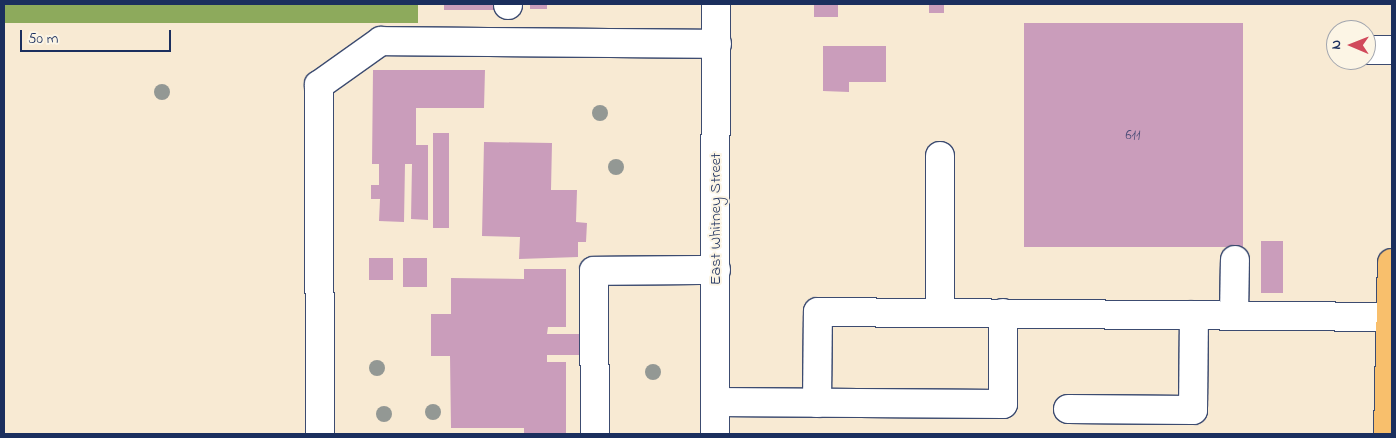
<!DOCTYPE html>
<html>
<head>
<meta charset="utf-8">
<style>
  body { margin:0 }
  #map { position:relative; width:1396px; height:438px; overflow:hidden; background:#f8ead3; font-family:"Indie Flower",sans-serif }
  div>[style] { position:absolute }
  .forest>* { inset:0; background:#8daa5c; transform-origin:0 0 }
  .building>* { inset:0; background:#ca9dbb; transform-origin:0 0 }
  .roads { filter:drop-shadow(1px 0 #3c4b70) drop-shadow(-1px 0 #3c4b70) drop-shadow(0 1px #3c4b70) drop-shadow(0 -1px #3c4b70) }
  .minor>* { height:28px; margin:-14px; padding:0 14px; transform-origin:14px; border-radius:14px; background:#fff }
  .major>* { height:28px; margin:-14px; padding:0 14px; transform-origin:14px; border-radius:14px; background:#f8bf6c }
  .trees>* { width:16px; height:16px; margin:-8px; border-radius:50%; background:#939894 }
  span { translate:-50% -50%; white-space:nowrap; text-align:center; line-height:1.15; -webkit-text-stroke:4px #fcf5e5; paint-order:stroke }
  .number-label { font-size:14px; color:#474a75 }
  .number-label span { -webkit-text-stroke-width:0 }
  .street-label { font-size:16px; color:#1b2f5e }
  .frame { position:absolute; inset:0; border:5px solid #1b2f5e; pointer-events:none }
  .north { position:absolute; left:1326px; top:20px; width:50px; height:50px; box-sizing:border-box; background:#fcf5e5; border:1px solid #a2a6af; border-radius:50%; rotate:271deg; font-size:14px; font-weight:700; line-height:20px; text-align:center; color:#1b2f5e }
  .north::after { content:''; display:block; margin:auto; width:18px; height:22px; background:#d1495b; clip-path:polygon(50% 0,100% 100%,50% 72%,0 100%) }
  .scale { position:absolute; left:20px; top:30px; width:151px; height:22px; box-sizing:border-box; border:2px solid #1b2f5e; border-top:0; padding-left:6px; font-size:15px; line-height:18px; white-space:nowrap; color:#1b2f5e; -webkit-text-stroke:4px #fcf5e5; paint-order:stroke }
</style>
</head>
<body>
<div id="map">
  <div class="forest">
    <div style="left:4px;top:4px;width:414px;height:19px"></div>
  </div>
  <div class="building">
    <div style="left:444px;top:4px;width:51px;height:6px"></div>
    <div style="left:530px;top:4px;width:17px;height:5px"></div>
    <div style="left:814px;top:4px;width:24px;height:13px"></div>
    <div style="left:929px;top:4px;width:15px;height:9px"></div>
    <div style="left:1024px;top:23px;width:219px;height:224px"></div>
    <div style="clip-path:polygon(823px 46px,886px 46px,886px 82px,849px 82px,849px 92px,823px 91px)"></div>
    <div style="clip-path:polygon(373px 70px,485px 70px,484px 108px,416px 108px,416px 145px,428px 145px,428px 220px,411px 219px,412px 164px,405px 164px,404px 222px,379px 221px,380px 199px,371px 199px,371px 185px,379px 185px,379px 164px,372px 164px)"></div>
    <div style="left:433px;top:133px;width:16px;height:95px"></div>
    <div style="clip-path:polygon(484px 142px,552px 143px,551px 190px,577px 190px,576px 222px,587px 223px,586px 242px,578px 242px,578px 257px,519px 259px,520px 237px,482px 236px)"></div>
    <div style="left:1261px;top:241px;width:22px;height:52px"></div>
    <div style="left:393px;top:258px;width:22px;height:24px;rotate:90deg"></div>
    <div style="left:403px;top:258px;width:24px;height:29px"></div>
    <div style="clip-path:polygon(524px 269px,566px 269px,566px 327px,548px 327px,547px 334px,583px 334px,584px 355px,547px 355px,547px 362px,566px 362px,566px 434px,524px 434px,524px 428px,451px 428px,450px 356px,431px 356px,431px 314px,451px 314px,451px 278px,524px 279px)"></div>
  </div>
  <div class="roads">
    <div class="minor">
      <div style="left:508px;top:4px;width:1px;rotate:90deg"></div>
      <div style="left:1366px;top:50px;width:26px"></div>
      <div style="left:940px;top:313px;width:157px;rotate:-90deg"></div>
      <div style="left:1234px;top:315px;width:55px;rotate:-89deg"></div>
      <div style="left:715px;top:402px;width:288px;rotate:0.4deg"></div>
      <div style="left:1003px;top:404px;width:91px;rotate:-90deg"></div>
      <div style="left:817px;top:403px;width:91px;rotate:-89.4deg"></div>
      <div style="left:818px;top:312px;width:573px;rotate:0.5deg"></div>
      <div style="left:1068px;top:409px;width:125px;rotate:0.5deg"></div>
      <div style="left:1193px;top:410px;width:95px;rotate:-89.4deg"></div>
      <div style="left:320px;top:434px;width:349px;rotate:-90.2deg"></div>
      <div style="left:319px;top:85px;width:76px;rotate:-35.4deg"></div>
      <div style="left:381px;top:41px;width:336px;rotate:0.5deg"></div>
      <div style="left:595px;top:434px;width:163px;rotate:-90.4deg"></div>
      <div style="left:594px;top:271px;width:122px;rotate:-0.5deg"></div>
      <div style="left:715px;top:434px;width:430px;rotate:-89.9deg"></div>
    </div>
    <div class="major">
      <div style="left:1388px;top:434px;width:171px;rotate:-88.7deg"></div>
    </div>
  </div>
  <div class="trees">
    <div style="left:162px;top:92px"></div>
    <div style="left:600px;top:113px"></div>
    <div style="left:616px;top:167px"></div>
    <div style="left:377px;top:368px"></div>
    <div style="left:653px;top:372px"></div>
    <div style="left:433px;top:412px"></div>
    <div style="left:384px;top:414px"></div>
  </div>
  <div class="number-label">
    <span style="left:1133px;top:136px">611</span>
  </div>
  <div class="street-label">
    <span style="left:716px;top:219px;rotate:-90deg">East Whitney Street</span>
  </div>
  <div class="frame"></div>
  <div class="north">N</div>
  <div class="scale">50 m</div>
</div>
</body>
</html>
